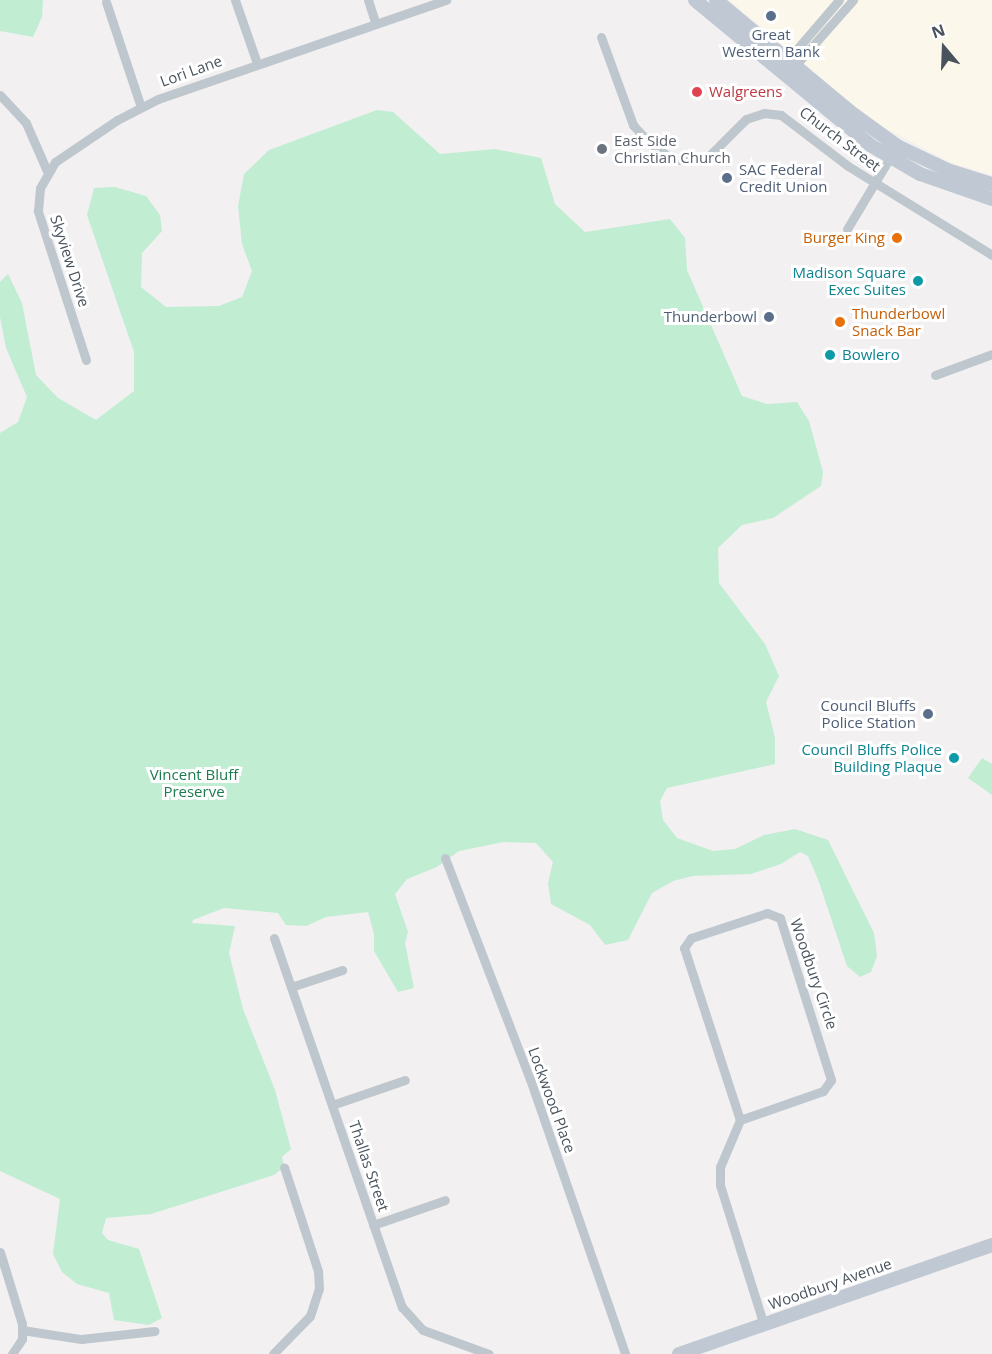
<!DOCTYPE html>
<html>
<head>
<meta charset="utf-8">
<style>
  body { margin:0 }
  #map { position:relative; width:992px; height:1354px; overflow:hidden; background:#f2f0f0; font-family:"Open Sans",sans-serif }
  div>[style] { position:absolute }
  .commercial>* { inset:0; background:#fbf7eb }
  .green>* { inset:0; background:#c1edd3 }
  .street>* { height:9px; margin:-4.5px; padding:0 4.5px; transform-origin:4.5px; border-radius:4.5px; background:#bfc7ce }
  .secondary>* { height:14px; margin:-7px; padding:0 7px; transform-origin:7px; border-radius:7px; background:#bfc8d3 }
  .dots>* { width:16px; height:16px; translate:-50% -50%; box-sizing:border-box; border:3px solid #fff; border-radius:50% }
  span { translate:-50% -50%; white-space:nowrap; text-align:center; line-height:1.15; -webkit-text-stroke:6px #fff; paint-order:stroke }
  .service-label { font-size:15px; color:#4e5e75 }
  .left { translate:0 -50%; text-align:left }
  .right { translate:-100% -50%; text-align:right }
  .street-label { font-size:15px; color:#49535d }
  .health-label { font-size:15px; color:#be3a42 }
  .worship-label { font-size:15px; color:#5b616d }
  .food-label { font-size:15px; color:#c56008 }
  .culture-label { font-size:15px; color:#0d838f }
  .park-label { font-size:15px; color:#1c7b4e }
  .north { position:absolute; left:914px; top:18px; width:60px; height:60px; -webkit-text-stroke:4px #fff; paint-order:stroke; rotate:341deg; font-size:16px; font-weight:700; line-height:24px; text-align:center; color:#49535d }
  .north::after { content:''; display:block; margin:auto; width:21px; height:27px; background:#49535d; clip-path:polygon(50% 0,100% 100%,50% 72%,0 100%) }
</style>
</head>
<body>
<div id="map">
  <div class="commercial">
    <div style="clip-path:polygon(729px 0,992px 0,992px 175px,954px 164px,871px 121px)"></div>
  </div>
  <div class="green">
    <div style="clip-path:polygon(0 0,43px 0,42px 17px,33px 37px,0 31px)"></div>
    <div style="clip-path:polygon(377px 110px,393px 112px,440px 154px,495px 149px,541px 158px,555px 204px,585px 232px,670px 219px,685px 238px,687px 270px,742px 396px,767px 404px,797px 402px,809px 421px,823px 472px,821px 486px,773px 518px,742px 525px,718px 548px,719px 583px,765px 644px,779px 676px,766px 702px,775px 738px,775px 764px,667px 788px,660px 801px,663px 820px,677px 838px,713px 851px,735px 849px,764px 835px,795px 829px,828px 840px,874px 933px,877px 956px,871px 972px,860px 977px,847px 966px,819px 882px,808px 856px,800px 852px,781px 864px,751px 874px,693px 876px,673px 881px,652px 893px,628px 940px,605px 945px,590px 925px,551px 904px,548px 883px,553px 862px,536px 843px,504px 842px,459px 851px,437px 867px,407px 879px,395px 894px,408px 932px,405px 943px,414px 988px,398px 992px,374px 951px,374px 934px,368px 912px,326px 917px,306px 926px,286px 925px,278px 913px,224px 908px,193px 920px,192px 923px,235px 926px,229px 953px,243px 1009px,275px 1090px,291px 1149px,282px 1157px,284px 1167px,274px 1175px,151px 1214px,106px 1218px,102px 1233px,108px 1240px,139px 1249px,162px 1318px,149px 1325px,114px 1320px,109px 1293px,77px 1284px,62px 1272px,53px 1254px,60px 1199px,0 1171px,0 433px,18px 422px,27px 397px,6px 348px,0 317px,0 282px,8px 274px,22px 303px,36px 375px,58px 398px,96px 420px,134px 391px,134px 352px,87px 215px,94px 188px,115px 187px,146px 196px,160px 215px,162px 231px,142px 253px,141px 287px,166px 307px,219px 306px,242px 297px,252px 271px,242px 244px,238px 206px,244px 174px,269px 150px)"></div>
    <div style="clip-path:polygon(982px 758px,992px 764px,992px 795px,968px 778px)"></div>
  </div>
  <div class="street">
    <div style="left:235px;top:0;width:67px;rotate:70.8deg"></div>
    <div style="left:368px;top:0;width:25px;rotate:72deg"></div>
    <div style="left:106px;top:2px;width:111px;rotate:71.6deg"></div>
    <div style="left:601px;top:37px;width:94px;rotate:70deg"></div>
    <div style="left:633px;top:125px;width:25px;rotate:47deg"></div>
    <div style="left:650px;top:143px;width:29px;rotate:36deg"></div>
    <div style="left:673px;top:160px;width:32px"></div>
    <div style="left:705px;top:160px;width:58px;rotate:-45deg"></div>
    <div style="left:746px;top:119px;width:19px;rotate:-18deg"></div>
    <div style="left:764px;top:113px;width:17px;rotate:7deg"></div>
    <div style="left:781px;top:115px;width:84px;rotate:37.3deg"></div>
    <div style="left:848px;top:166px;width:169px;rotate:31.7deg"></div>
    <div style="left:785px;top:63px;width:83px;rotate:-49.4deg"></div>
    <div style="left:793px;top:68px;width:91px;rotate:-48.6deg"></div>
    <div style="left:0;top:95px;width:38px;rotate:47deg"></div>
    <div style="left:26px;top:123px;width:52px;rotate:66.4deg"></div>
    <div style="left:847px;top:229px;width:87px;rotate:-59deg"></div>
    <div style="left:86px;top:360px;width:157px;rotate:-107.9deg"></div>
    <div style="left:38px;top:211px;width:23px;rotate:-85deg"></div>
    <div style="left:40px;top:188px;width:30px;rotate:-60deg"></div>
    <div style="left:55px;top:162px;width:75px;rotate:-34.1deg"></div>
    <div style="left:117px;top:120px;width:46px;rotate:-27.1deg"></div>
    <div style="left:158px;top:99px;width:305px;rotate:-19deg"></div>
    <div style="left:935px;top:375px;width:61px;rotate:-20.2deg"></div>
    <div style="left:445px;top:858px;width:237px;rotate:69deg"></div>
    <div style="left:530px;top:1079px;width:291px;rotate:70.9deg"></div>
    <div style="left:767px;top:913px;width:14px;rotate:21deg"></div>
    <div style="left:780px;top:918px;width:170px;rotate:72.5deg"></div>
    <div style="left:831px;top:1080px;width:14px;rotate:126deg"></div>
    <div style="left:823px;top:1091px;width:88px;rotate:160.7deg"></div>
    <div style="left:740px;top:1120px;width:181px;rotate:-108deg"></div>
    <div style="left:684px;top:948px;width:12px;rotate:-55deg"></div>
    <div style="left:691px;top:938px;width:80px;rotate:-18.2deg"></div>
    <div style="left:274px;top:938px;width:391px;rotate:70.9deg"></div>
    <div style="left:402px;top:1307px;width:31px;rotate:48deg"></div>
    <div style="left:423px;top:1330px;width:70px;rotate:20deg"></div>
    <div style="left:291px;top:987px;width:54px;rotate:-18.4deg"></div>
    <div style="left:332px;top:1105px;width:77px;rotate:-18.9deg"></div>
    <div style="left:740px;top:1120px;width:51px;rotate:113.1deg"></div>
    <div style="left:720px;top:1167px;width:18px;rotate:90deg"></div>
    <div style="left:720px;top:1185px;width:147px;rotate:72.6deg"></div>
    <div style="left:373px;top:1225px;width:76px;rotate:-19.1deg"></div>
    <div style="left:0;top:1252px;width:75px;rotate:73deg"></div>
    <div style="left:22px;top:1324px;width:15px;rotate:90deg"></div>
    <div style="left:22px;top:1339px;width:18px;rotate:124deg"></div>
    <div style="left:22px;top:1330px;width:60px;rotate:8.7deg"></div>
    <div style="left:81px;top:1339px;width:74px;rotate:-6.2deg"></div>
    <div style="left:273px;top:1354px;width:53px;rotate:-45.8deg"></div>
    <div style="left:310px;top:1316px;width:28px;rotate:-72deg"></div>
    <div style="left:319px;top:1289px;width:18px;rotate:-93deg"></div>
    <div style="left:318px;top:1271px;width:109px;rotate:-108.1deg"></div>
  </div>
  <div class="secondary">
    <div style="left:695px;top:0;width:227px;rotate:39.6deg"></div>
    <div style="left:870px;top:145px;width:58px;rotate:30.1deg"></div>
    <div style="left:920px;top:174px;width:76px;rotate:19.1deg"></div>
    <div style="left:716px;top:0;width:173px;rotate:39.8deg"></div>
    <div style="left:849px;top:111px;width:59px;rotate:36.1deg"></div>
    <div style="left:897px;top:146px;width:59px;rotate:25.3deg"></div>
    <div style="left:950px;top:171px;width:44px;rotate:17.2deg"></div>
    <div style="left:679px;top:1354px;width:331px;rotate:-19.2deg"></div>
  </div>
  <div class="dots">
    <div style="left:771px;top:16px;background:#5c6f8a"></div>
    <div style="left:697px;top:92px;background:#e0444e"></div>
    <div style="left:602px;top:149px;background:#6b7280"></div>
    <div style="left:727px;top:178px;background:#5c6f8a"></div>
    <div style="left:897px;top:238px;background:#e8710a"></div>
    <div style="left:918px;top:281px;background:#0f9aa8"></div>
    <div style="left:769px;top:317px;background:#5c6f8a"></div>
    <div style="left:840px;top:322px;background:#e8710a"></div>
    <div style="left:830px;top:355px;background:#0f9aa8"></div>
    <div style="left:928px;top:714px;background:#5c6f8a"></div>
    <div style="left:954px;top:758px;background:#0f9aa8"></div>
  </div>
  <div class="service-label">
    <span style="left:771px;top:43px">Great<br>Western Bank</span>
    <span class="left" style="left:739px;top:178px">SAC Federal<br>Credit Union</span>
    <span class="right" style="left:757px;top:317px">Thunderbowl</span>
    <span class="right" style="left:916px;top:714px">Council Bluffs<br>Police Station</span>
  </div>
  <div class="street-label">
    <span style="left:191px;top:71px;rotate:-20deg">Lori Lane</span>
    <span style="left:840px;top:139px;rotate:37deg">Church Street</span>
    <span style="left:70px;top:261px;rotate:72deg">Skyview Drive</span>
    <span style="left:814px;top:974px;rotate:71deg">Woodbury Circle</span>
    <span style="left:552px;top:1100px;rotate:70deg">Lockwood Place</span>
    <span style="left:369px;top:1166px;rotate:71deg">Thallas Street</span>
    <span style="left:830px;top:1284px;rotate:-19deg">Woodbury Avenue</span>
  </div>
  <div class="health-label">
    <span class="left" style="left:709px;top:92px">Walgreens</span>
  </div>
  <div class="worship-label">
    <span class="left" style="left:614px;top:149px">East Side<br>Christian Church</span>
  </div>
  <div class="food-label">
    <span class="right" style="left:885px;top:238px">Burger King</span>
    <span class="left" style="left:852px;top:322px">Thunderbowl<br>Snack Bar</span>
  </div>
  <div class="culture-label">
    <span class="right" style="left:906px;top:281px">Madison Square<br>Exec Suites</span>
    <span class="left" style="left:842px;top:355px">Bowlero</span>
    <span class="right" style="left:942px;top:758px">Council Bluffs Police<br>Building Plaque</span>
  </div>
  <div class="park-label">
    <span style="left:194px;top:783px">Vincent Bluff<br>Preserve</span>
  </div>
  <div class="north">N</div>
</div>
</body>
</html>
